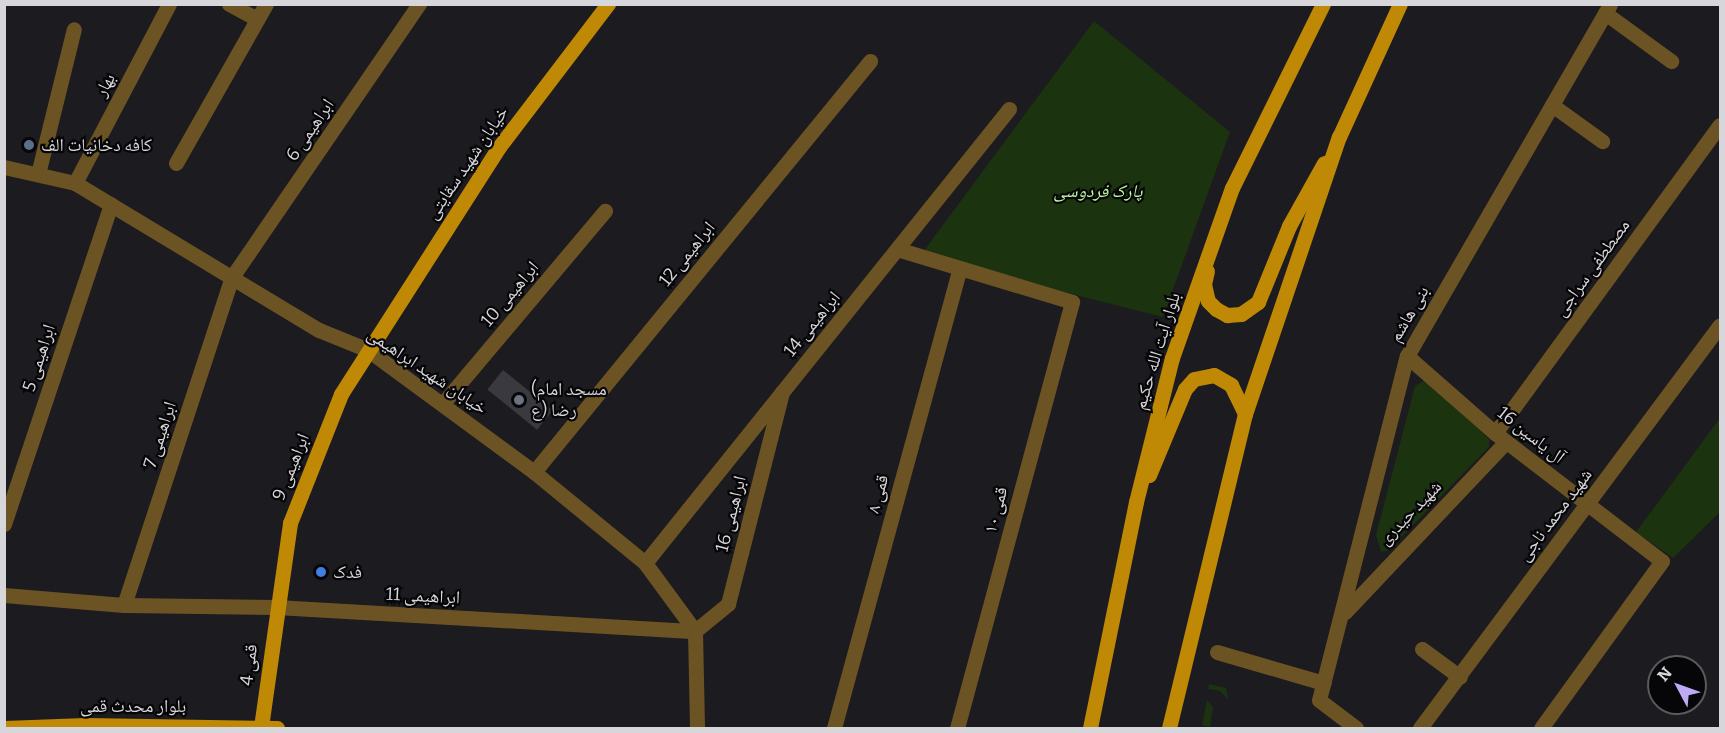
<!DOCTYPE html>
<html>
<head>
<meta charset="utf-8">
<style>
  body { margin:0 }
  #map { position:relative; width:1725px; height:733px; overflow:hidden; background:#1c1b1f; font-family:Bitter,"Noto Naskh Arabic",serif }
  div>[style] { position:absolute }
  .green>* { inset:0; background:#1c330f }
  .building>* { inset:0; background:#3a393f; transform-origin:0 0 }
  .minor>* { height:15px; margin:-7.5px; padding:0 7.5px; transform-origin:7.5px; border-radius:7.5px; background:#6c5324 }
  .major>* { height:15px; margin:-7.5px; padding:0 7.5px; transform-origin:7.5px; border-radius:7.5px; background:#bf8906 }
  .dots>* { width:16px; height:16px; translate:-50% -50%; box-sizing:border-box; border:3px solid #060608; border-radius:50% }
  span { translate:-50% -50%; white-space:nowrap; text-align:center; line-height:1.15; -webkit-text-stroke:4.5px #060608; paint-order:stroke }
  .street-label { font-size:18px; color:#d7d6da }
  .poi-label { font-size:18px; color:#d7d6da }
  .left { translate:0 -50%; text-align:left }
  .park-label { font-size:18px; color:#bdf9a0; font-style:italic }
  .frame { position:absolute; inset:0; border:6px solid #d7d6da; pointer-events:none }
  .north { position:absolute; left:1647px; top:655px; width:60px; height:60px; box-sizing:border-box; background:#060608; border:2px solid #5a595c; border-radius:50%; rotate:311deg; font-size:16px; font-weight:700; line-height:24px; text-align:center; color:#d7d6da }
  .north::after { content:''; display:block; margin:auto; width:21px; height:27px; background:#bda9f5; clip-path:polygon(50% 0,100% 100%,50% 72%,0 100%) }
</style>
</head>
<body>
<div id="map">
  <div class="green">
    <div style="clip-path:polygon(1094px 21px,1230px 132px,1163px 317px,920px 256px)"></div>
    <div style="clip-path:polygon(1423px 381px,1432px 382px,1489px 439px,1489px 447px,1389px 550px,1381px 552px,1376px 535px,1415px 386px)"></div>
    <div style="clip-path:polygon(1720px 418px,1720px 512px,1673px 558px,1636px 532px)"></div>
    <div style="clip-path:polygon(1209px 684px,1226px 688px,1228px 699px,1220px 691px,1208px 689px)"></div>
    <div style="clip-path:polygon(1207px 700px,1213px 707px,1210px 727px,1202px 725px)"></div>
  </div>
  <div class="building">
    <div style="left:503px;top:370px;width:64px;height:25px;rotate:39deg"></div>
  </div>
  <div class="minor">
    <div style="left:229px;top:4px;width:32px;rotate:28deg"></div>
    <div style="left:1605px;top:13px;width:82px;rotate:36deg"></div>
    <div style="left:1552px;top:105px;width:62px;rotate:35.8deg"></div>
    <div style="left:176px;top:163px;width:183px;rotate:-60.5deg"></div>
    <div style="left:4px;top:167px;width:73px;rotate:12.7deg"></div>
    <div style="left:75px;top:183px;width:285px;rotate:31.1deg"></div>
    <div style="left:319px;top:330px;width:53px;rotate:22.2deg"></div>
    <div style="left:368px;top:350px;width:206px;rotate:36.3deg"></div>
    <div style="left:534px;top:472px;width:144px;rotate:39.3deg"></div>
    <div style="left:645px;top:563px;width:84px;rotate:53.7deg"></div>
    <div style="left:695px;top:631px;width:97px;rotate:88.8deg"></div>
    <div style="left:38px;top:174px;width:149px;rotate:-76.1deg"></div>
    <div style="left:75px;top:183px;width:202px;rotate:-62.3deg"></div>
    <div style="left:897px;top:249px;width:183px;rotate:16.8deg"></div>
    <div style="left:1072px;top:302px;width:441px;rotate:105.1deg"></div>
    <div style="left:1407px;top:356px;width:117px;rotate:41.2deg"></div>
    <div style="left:1495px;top:433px;width:210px;rotate:37.5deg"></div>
    <div style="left:1662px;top:561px;width:206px;rotate:125.9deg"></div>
    <div style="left:444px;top:402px;width:250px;rotate:-49.9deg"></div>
    <div style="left:1495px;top:433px;width:381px;rotate:-53.9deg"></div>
    <div style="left:534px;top:472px;width:531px;rotate:-50.73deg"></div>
    <div style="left:4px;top:524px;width:337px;rotate:-71.5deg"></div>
    <div style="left:645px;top:563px;width:582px;rotate:-51.28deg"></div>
    <div style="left:4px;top:595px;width:120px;rotate:4.8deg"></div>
    <div style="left:124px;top:605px;width:152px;rotate:0.8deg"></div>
    <div style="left:276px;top:607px;width:420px;rotate:3.3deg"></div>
    <div style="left:695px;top:631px;width:43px;rotate:-39.3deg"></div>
    <div style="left:728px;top:604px;width:219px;rotate:-75.7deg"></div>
    <div style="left:124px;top:605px;width:345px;rotate:-71.8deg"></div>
    <div style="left:232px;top:277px;width:331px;rotate:-55.6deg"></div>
    <div style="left:1345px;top:612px;width:234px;rotate:-46.6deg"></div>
    <div style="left:1422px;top:649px;width:47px;rotate:36.4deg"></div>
    <div style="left:1217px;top:652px;width:111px;rotate:16.2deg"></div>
    <div style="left:834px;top:728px;width:475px;rotate:-74.7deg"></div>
    <div style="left:1356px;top:728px;width:46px;rotate:-142.9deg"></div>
    <div style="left:1319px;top:700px;width:355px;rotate:-75.7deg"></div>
    <div style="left:1407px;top:356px;width:406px;rotate:-60deg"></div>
    <div style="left:1420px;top:728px;width:502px;rotate:-53.34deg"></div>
  </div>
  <div class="major">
    <div style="left:1207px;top:271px;width:13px;rotate:103deg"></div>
    <div style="left:1204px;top:284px;width:17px;rotate:77deg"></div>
    <div style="left:1208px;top:301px;width:11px;rotate:45deg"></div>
    <div style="left:1216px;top:309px;width:13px;rotate:29deg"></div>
    <div style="left:1227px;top:315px;width:14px;rotate:-4deg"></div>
    <div style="left:1241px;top:314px;width:21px;rotate:-35deg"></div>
    <div style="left:1258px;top:302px;width:82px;rotate:-67.8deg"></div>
    <div style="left:1289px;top:226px;width:72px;rotate:-60.9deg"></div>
    <div style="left:1149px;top:475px;width:93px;rotate:-67.3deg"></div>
    <div style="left:1185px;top:389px;width:13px;rotate:-48deg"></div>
    <div style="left:1194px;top:379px;width:20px;rotate:-11deg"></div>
    <div style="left:1214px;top:375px;width:20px;rotate:30deg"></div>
    <div style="left:1231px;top:385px;width:32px;rotate:64deg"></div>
    <div style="left:261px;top:727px;width:206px;rotate:-81.9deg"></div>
    <div style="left:290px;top:523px;width:139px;rotate:-68.4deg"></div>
    <div style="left:341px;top:394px;width:293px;rotate:-57.4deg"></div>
    <div style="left:499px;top:147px;width:180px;rotate:-52.7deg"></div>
    <div style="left:4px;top:728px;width:81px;rotate:-2.1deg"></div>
    <div style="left:85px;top:725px;width:192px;rotate:0.9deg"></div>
    <div style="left:1090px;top:728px;width:231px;rotate:-78.5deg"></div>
    <div style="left:1136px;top:502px;width:148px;rotate:-76deg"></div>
    <div style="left:1172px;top:358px;width:180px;rotate:-70.6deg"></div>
    <div style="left:1232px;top:188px;width:205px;rotate:-63.7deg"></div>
    <div style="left:1169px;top:728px;width:323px;rotate:-76.4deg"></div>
    <div style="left:1245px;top:414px;width:293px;rotate:-71.3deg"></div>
    <div style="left:1339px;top:137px;width:146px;rotate:-65.4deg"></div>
  </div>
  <div class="dots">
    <div style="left:29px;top:145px;background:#5c6f8a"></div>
    <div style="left:519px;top:400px;background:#6b7280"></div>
    <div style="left:321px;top:572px;background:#3f7fe0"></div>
  </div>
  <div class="street-label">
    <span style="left:105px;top:85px;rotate:-62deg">بهار</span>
    <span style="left:310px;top:130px;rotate:-56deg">ابراهیمی 6</span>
    <span style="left:467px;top:163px;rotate:-56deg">خیابان شهید سقایتی</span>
    <span style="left:687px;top:254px;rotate:-51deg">ابراهیمی 12</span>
    <span style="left:1592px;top:268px;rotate:-54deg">مصططفی سراجی</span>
    <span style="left:510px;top:294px;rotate:-50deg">ابراهیمی 10</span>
    <span style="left:1409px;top:314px;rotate:-60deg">بنی هاشم</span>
    <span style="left:812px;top:324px;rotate:-51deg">ابراهیمی 14</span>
    <span style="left:1157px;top:351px;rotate:-73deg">بلوار آیت الله حکیم</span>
    <span style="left:39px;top:358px;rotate:-72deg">ابراهیمی 5</span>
    <span style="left:427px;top:371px;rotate:34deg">خیابان شهید ابراهیمی</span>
    <span style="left:160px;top:435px;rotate:-72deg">ابراهیمی 7</span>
    <span style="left:1531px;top:435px;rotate:38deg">آل یاسین 16</span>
    <span style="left:291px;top:467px;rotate:-68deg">ابراهیمی 9</span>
    <span style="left:878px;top:494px;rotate:-75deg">قمی ۸</span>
    <span style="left:996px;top:510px;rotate:-75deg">قمی ۱۰</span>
    <span style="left:1410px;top:513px;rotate:-46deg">شهید حیدری</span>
    <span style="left:731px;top:514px;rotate:-76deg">ابراهیمی 16</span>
    <span style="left:1555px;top:515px;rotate:-53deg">شهید محمد ناجی</span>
    <span style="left:423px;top:596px;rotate:3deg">ابراهیمی 11</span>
    <span style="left:249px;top:665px;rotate:-83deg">قمی 4</span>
    <span style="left:133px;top:706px">بلوار محدث قمی</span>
  </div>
  <div class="poi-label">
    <span class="left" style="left:41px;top:145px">کافه دخانیات الف</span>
    <span class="left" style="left:531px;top:400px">(مسجد امام<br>رضا (ع</span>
    <span class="left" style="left:333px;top:572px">فدک</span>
  </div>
  <div class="park-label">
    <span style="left:1098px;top:191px">پارک فردوسی</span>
  </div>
  <div class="frame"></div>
  <div class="north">N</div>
</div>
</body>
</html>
